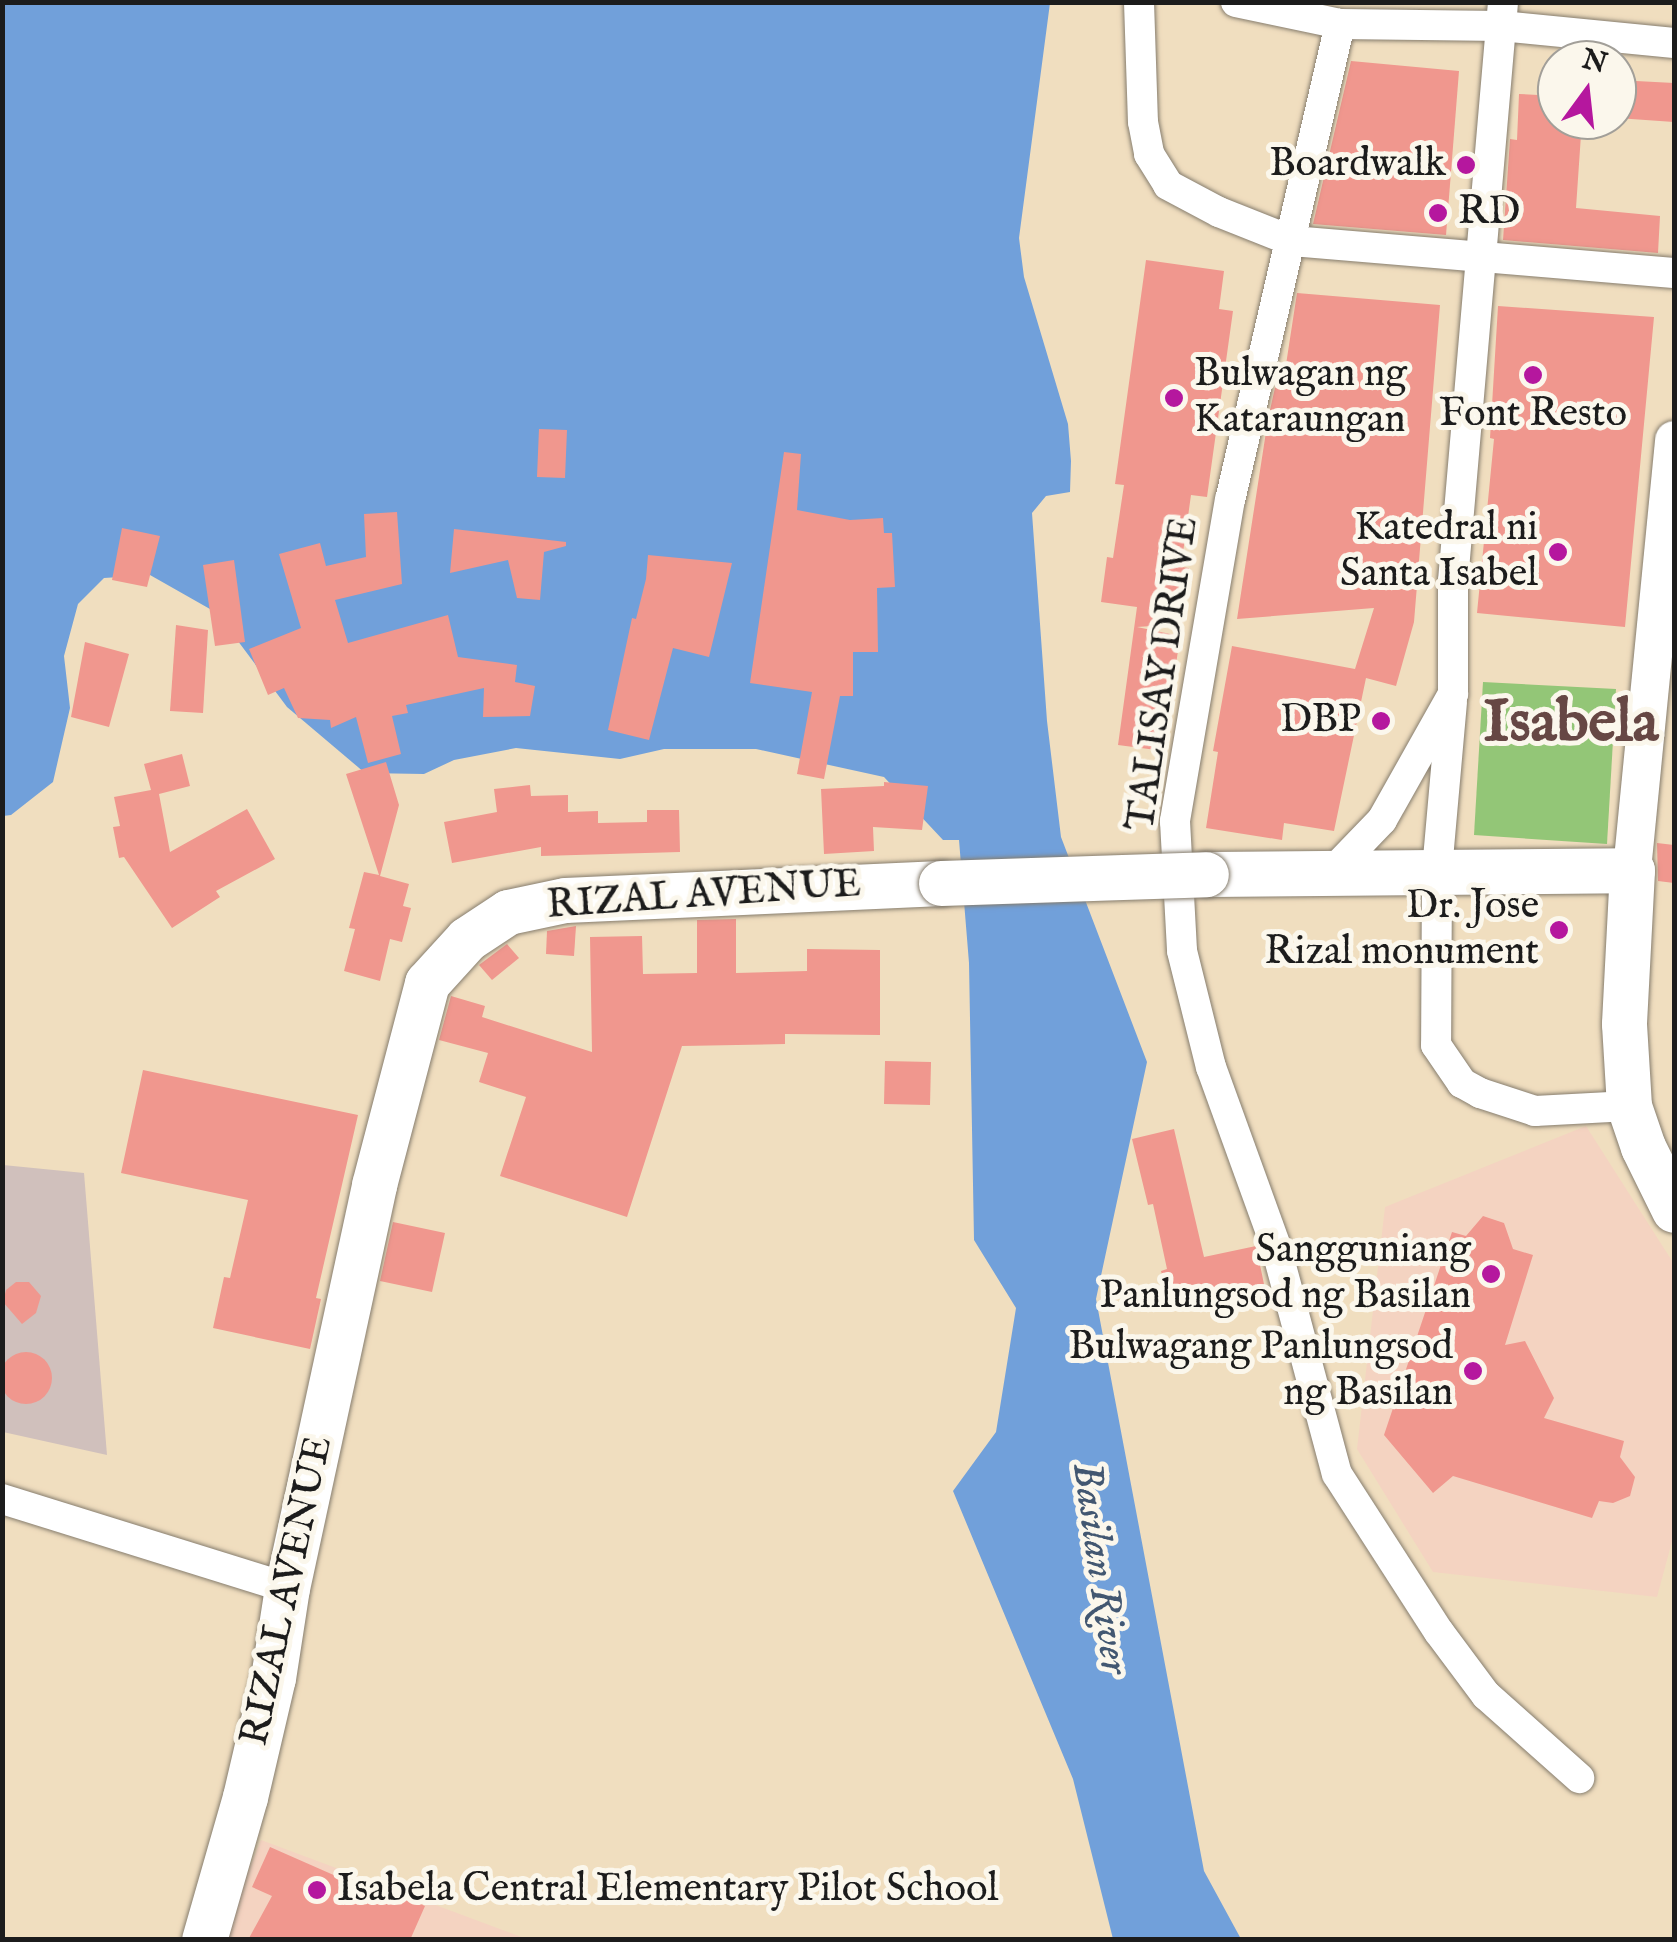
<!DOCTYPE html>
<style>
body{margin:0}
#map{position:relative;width:1677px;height:1942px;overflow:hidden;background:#f0debf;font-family:"IM FELL English",serif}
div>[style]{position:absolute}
.built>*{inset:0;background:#f4d3c1}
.industrial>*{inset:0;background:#d0c0bc}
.green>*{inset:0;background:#93c677}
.water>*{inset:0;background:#71a0da}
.building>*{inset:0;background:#f0978e}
.round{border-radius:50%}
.roads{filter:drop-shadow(0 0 2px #867d6e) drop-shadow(0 0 2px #867d6e)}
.minor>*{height:30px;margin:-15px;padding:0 15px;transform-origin:15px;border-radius:15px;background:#fff}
.tertiary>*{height:38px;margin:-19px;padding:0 19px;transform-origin:19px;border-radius:19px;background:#fff}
.primary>*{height:45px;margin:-22.5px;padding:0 22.5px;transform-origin:22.5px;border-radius:22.5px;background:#fff}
.bridges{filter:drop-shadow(0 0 2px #867d6e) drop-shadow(0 0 2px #867d6e)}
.primary-bridge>*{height:45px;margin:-22.5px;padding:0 22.5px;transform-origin:22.5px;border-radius:22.5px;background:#fff}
.dots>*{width:28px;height:28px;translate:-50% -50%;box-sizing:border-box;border:5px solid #fbf7ec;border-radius:50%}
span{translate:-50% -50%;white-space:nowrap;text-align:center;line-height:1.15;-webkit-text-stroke:10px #fbf7ec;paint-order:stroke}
.poi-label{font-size:40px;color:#1c1c1c}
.right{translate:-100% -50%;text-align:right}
.left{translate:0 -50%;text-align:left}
.street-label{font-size:40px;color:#1c1c1c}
.water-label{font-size:42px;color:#425771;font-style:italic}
.town-label{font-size:60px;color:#664744;font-weight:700}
.frame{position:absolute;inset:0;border:5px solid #1c1c1c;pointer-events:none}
.north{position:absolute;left:1537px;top:40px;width:100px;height:100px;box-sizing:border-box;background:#fbf7ec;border:2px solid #a29f99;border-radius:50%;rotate:15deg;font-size:28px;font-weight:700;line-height:40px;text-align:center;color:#1c1c1c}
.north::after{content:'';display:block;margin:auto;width:35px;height:45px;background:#b5179e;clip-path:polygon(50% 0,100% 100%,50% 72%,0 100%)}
</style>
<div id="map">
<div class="built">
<i style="clip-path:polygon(1586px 1126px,1674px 1264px,1674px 1534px,1657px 1597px,1433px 1572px,1357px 1449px,1385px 1207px)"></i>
<i style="clip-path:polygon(261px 1840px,527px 1939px,220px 1940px)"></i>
</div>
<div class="industrial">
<i style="clip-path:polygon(3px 1165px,84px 1173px,107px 1455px,3px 1432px)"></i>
</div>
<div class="green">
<i style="clip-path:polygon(1483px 682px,1616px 689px,1607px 844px,1474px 835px)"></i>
</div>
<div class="water">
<i style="clip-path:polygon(2px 3px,1050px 3px,1019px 238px,1024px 277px,1068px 424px,1071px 461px,1070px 492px,1046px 496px,1032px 513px,1047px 721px,1061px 837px,1147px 1062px,1096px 1299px,1204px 1871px,1241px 1939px,1113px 1939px,1073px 1779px,953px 1491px,996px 1432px,1016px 1308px,974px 1240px,969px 963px,959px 840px,943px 840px,884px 777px,756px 749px,664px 749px,620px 759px,516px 748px,454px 760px,424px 774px,365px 773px,287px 707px,217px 613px,150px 575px,104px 578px,78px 604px,64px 656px,70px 708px,53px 782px,11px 815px,3px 816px)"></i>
</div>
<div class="building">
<i style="clip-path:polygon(1351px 61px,1459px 71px,1446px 235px,1313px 224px)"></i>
<i style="clip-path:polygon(1617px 80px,1674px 83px,1674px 122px,1617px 118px)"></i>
<i style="clip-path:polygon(1519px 94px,1557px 96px,1557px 120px,1582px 120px,1576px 208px,1660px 216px,1658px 253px,1503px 240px,1510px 139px,1517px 140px)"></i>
<i style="clip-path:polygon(1146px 260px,1224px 271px,1219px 309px,1233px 311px,1207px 497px,1191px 495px,1181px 567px,1189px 568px,1182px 624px,1137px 627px,1180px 636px,1164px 751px,1118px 745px,1137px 607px,1101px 602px,1107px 557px,1113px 558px,1124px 485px,1115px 484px)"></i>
<i style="clip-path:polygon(1297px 293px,1440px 305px,1414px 622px,1396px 686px,1366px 678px,1334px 831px,1284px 823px,1282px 840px,1206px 828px,1218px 752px,1213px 751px,1232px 646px,1355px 669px,1374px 608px,1237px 619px,1268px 419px,1276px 383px,1283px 384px)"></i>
<i style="clip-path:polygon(1498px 306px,1654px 317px,1625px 627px,1477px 613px,1494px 439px,1490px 438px)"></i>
<i style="clip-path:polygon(539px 429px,567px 430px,565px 478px,537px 477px)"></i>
<i style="clip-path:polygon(784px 452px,801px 454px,797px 510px,850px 520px,883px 518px,884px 533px,892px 533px,895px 587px,877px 588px,878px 652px,853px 652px,853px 696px,840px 696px,824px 779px,797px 774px,812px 692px,750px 683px)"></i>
<i style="clip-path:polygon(397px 512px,402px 584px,335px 600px,348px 643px,448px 615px,458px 657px,517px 665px,515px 682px,535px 686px,530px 716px,483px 717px,484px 688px,406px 705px,408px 713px,392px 716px,401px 754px,368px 763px,356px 717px,331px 728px,330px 720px,298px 718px,284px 688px,268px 695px,249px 649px,301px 628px,279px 554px,320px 543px,326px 566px,366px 557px,364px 514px)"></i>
<i style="clip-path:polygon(122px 528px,160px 536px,147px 587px,112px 580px)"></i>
<i style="clip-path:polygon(454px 529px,566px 542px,566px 546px,544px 552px,540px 600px,517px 598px,508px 560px,450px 573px)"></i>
<i style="clip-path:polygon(648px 555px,732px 563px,709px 657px,673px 648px,649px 740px,608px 730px,632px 618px,636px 619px,646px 579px)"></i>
<i style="clip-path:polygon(234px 560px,245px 642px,215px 646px,203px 565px)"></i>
<i style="clip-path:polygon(176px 625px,208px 630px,203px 713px,170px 711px)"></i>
<i style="clip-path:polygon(85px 642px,129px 654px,109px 727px,71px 717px)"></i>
<i style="clip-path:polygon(182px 754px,190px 786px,159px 794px,170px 852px,247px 809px,275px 859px,216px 891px,220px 897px,172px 928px,124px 857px,119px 858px,113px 827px,120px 826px,114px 797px,151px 790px,144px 764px)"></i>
<i style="clip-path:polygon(386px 762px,399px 805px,380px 876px,409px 884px,403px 906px,411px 908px,402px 942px,390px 939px,380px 981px,344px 971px,355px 929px,349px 928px,364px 872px,379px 875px,346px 774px)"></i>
<i style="clip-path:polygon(884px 782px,928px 786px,922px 830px,873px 827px,874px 851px,824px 854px,821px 789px,884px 786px)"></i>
<i style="clip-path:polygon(530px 785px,531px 796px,568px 795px,568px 812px,598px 811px,598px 823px,647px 822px,647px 810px,679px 810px,680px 852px,541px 856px,541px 847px,452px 863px,444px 822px,497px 812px,494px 789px)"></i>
<i style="clip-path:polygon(1657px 843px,1674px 845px,1674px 883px,1658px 881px)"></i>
<i style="clip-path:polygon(736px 919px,736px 973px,807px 971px,807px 949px,880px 950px,880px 1035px,785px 1034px,785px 1044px,682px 1046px,627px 1217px,500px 1176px,526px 1097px,479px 1082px,488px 1053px,439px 1040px,451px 996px,485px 1006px,482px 1017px,592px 1052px,590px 937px,642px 936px,643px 974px,697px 973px,697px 920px)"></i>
<i style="clip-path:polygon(576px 926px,574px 956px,546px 954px,547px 931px)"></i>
<i style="clip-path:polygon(507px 944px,519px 958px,492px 980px,479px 965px)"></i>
<i style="clip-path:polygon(885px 1061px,931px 1062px,930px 1105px,884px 1104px)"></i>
<i style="clip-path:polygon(143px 1070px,358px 1115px,316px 1298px,321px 1299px,310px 1349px,213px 1328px,224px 1277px,230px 1278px,248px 1200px,121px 1173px)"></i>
<i style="clip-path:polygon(1174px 1129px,1204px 1257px,1256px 1246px,1264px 1284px,1222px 1293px,1221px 1288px,1169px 1301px,1161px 1271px,1167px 1269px,1153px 1204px,1148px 1205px,1132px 1139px)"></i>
<i style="clip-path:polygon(1483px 1216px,1504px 1223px,1513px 1249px,1533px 1255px,1505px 1345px,1525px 1341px,1554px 1398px,1544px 1418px,1624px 1441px,1620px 1457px,1635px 1477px,1630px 1496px,1613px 1503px,1599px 1501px,1592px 1518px,1453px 1476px,1433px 1493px,1384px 1435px,1452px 1232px,1466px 1236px)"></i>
<i style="clip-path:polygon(393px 1222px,445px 1233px,432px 1292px,380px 1281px)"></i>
<i style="clip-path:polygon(16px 1282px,29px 1282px,41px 1296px,36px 1313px,22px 1324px,3px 1302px,6px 1290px)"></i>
<i class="round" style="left:0;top:1352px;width:52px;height:52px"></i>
<i style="clip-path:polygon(270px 1847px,379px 1895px,382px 1887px,425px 1906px,410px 1940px,248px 1940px,272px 1896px,252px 1887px)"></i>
</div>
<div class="roads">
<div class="minor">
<i style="left:1139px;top:2px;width:120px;rotate:88.1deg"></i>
<i style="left:1143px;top:122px;width:33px;rotate:79deg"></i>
<i style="left:1149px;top:154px;width:36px;rotate:58deg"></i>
<i style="left:1168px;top:185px;width:58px;rotate:27.9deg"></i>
<i style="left:1219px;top:212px;width:79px;rotate:21.7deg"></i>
<i style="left:1292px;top:241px;width:383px;rotate:4.8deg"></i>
<i style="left:1236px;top:2px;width:106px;rotate:11.9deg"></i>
<i style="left:1340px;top:24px;width:161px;rotate:0.7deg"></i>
<i style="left:1501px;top:26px;width:174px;rotate:5.6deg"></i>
<i style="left:1340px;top:24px;width:488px;rotate:103deg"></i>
<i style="left:1230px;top:499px;width:327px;rotate:99.7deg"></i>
<i style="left:1175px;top:821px;width:130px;rotate:86.9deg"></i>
<i style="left:1182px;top:951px;width:120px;rotate:76deg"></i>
<i style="left:1211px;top:1067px;width:191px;rotate:70.1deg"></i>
<i style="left:1276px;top:1247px;width:235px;rotate:75deg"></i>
<i style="left:1337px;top:1474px;width:188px;rotate:57.2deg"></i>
<i style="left:1439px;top:1632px;width:79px;rotate:53.3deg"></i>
<i style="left:1486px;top:1695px;width:125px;rotate:41.7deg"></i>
<i style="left:1452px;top:702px;width:170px;rotate:95.1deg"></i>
<i style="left:1437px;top:871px;width:174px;rotate:90.3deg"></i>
<i style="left:1436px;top:1045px;width:46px;rotate:55.6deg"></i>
<i style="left:1462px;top:1083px;width:21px;rotate:29deg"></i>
<i style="left:1480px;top:1093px;width:58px;rotate:18.1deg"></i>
<i style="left:1535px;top:1111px;width:94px;rotate:-3deg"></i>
<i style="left:1332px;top:872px;width:72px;rotate:-46.1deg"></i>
<i style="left:1382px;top:820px;width:145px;rotate:-60.6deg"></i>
<i style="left:1453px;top:694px;width:113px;rotate:-90deg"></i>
<i style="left:1453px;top:581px;width:581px;rotate:-85.06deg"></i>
<i style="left:2px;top:1499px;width:299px;rotate:17.3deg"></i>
</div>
<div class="tertiary">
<i style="left:1632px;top:870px;width:432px;rotate:-84.4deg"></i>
</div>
<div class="primary">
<i style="left:1206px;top:874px;width:426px;rotate:-0.5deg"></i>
<i style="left:1632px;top:870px;width:154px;rotate:93deg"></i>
<i style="left:1624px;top:1024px;width:82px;rotate:86.5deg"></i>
<i style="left:1629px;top:1106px;width:43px;rotate:71.1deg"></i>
<i style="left:1643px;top:1147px;width:70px;rotate:63.8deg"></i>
<i style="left:204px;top:1940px;width:149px;rotate:-74deg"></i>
<i style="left:245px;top:1797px;width:122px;rotate:-76.8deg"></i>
<i style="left:273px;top:1678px;width:91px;rotate:-81.2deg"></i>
<i style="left:287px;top:1588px;width:412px;rotate:-77.8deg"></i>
<i style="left:374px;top:1185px;width:209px;rotate:-75.3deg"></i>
<i style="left:427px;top:983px;width:59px;rotate:-47.7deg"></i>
<i style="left:467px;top:939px;width:49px;rotate:-33.4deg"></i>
<i style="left:508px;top:912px;width:58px;rotate:-11.9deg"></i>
<i style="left:565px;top:900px;width:376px;rotate:-2.6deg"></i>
</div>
</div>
<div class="bridges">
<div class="primary-bridge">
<i style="left:941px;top:883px;width:265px;rotate:-1.9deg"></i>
</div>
</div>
<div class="dots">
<i style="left:1466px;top:165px;background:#b5179e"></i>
<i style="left:1438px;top:213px;background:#b5179e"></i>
<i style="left:1533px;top:375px;background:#b5179e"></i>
<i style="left:1174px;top:398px;background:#b5179e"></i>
<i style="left:1558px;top:552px;background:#b5179e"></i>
<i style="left:1381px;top:721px;background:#b5179e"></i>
<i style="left:1559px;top:930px;background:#b5179e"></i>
<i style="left:1491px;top:1274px;background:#b5179e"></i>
<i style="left:1473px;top:1371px;background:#b5179e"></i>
<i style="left:317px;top:1890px;background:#b5179e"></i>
</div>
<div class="poi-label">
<span class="right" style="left:1446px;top:165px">Boardwalk</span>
<span class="left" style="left:1458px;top:213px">RD</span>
<span class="left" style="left:1194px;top:398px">Bulwagan ng<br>Kataraungan</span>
<span style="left:1533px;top:415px">Font Resto</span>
<span class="right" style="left:1538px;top:552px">Katedral ni<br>Santa Isabel</span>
<span class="right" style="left:1361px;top:721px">DBP</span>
<span class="right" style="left:1539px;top:930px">Dr. Jose<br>Rizal monument</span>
<span class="right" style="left:1471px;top:1274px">Sangguniang<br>Panlungsod ng Basilan</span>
<span class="right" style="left:1453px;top:1371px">Bulwagang Panlungsod<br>ng Basilan</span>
<span class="left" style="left:337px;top:1890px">Isabela Central Elementary Pilot School</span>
</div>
<div class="street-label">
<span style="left:1164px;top:674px;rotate:-82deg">TALISAY DRIVE</span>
<span style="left:704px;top:896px;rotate:-4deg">RIZAL AVENUE</span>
<span style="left:288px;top:1591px;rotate:-78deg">RIZAL AVENUE</span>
</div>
<div class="water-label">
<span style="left:1099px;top:1568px;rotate:82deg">Basilan River</span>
</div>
<div class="town-label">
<span style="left:1571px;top:724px">Isabela</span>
</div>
<div class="frame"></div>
<div class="north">N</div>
</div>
